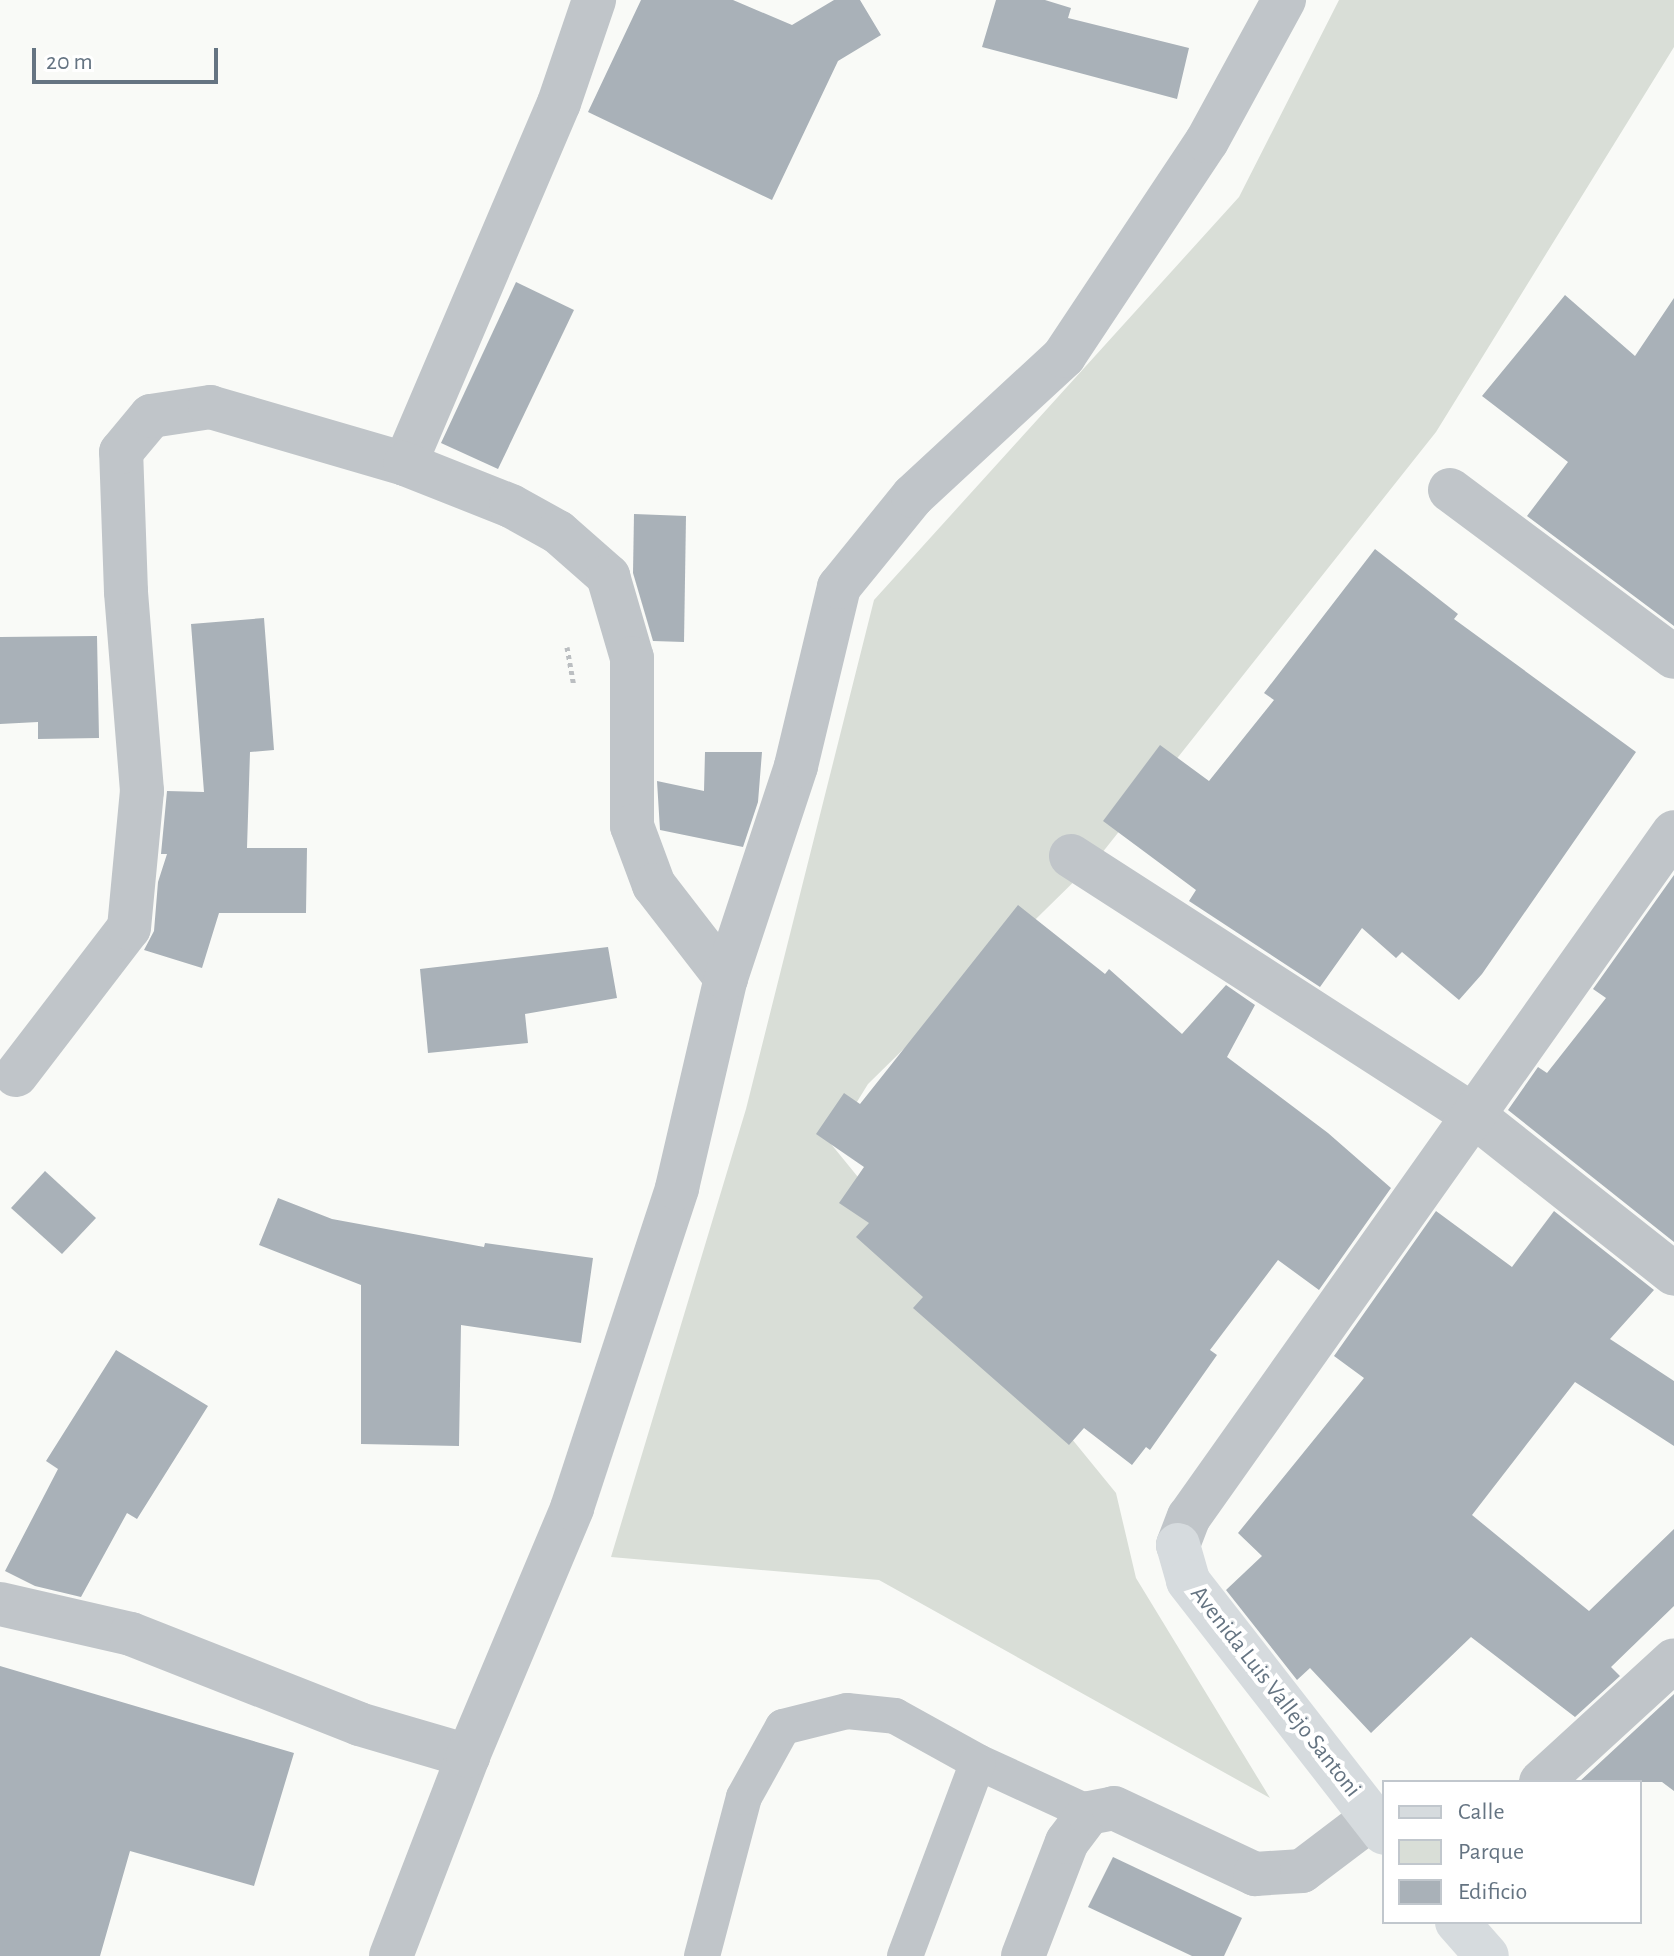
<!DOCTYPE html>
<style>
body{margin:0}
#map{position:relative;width:1674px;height:1956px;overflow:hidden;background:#f9faf7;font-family:"Alegreya Sans",sans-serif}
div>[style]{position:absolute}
.green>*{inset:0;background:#d9ded7}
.building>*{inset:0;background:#a9b1b8}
.path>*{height:5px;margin-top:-2.5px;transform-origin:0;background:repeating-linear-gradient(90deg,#bbbec1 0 4px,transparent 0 8px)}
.lane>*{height:36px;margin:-18px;padding:0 18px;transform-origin:18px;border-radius:18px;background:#c0c5c9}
.street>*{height:44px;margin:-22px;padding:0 22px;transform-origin:22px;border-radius:22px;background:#c0c5c9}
.secondary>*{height:44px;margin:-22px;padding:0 22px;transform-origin:22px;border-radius:22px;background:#d6dbde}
span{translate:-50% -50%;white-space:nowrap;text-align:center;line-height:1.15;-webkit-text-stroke:8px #fff;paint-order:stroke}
.street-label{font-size:24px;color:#657482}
.legend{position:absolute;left:1382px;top:1780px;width:260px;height:144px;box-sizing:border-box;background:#fff;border:2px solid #c1c7cd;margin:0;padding:10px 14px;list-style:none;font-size:24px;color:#657482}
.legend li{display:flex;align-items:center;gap:16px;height:40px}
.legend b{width:40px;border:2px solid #c1c7cd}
.scale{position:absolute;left:32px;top:48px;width:186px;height:36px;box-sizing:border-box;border:4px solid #657482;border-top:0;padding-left:10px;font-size:24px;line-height:28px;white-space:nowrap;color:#657482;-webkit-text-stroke:6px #fff;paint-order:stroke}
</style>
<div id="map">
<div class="green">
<i style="clip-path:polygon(1339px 0,1674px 0,1674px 47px,1436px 432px,1098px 858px,868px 1084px,831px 1144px,1116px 1493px,1136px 1578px,1270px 1798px,879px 1580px,611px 1557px,746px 1109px,874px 600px,1239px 197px)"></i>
</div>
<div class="building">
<i style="clip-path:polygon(641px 0,733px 0,792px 25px,834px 0,860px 0,881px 35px,838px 61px,772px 200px,588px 112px)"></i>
<i style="clip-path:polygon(996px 0,1045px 0,1071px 8px,1068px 18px,1189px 48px,1177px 99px,982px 47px)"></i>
<i style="clip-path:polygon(516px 282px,574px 310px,498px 469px,441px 443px)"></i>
<i style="clip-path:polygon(1565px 295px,1635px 356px,1674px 298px,1674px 626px,1527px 516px,1568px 462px,1482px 396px)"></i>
<i style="clip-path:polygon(634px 514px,686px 516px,684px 642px,653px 641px,633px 573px)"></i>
<i style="clip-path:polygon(1375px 549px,1458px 614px,1454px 619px,1636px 752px,1482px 974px,1459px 1000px,1402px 952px,1396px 958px,1362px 928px,1320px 987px,1189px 901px,1196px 890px,1103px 821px,1160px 745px,1209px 781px,1274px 700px,1264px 693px)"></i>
<i style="clip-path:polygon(264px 618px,274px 750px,250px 752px,247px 848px,307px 848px,306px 913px,219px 913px,202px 968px,144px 950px,154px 931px,158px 882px,167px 854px,161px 854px,167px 791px,204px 792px,191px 624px)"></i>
<i style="clip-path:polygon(97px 636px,99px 738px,38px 739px,38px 722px,0 724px,0 637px)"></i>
<i style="clip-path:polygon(705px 752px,762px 752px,758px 802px,743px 847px,660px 830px,657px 781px,704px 791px)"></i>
<i style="clip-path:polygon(1674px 875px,1674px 1242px,1508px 1110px,1538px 1067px,1547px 1073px,1606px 998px,1593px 989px)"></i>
<i style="clip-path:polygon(1018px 905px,1105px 974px,1109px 969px,1182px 1034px,1226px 985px,1255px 1005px,1227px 1057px,1328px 1133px,1391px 1188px,1319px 1290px,1278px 1260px,1210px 1350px,1217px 1355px,1150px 1450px,1146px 1447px,1132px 1465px,1084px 1428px,1069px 1445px,913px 1308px,923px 1297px,856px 1237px,869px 1223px,839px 1203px,864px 1167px,816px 1134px,844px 1093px,860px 1104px)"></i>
<i style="clip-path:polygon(608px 947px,617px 998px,525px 1014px,528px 1043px,428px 1053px,420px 969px)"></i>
<i style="clip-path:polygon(45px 1171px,96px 1218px,62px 1254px,11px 1208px)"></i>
<i style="clip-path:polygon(278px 1198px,332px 1219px,484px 1247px,485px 1243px,593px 1258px,581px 1343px,461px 1325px,459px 1446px,361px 1444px,361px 1285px,259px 1245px)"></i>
<i style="clip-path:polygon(1436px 1211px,1512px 1267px,1554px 1211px,1654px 1290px,1610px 1339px,1674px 1381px,1674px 1446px,1575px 1382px,1472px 1515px,1589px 1611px,1674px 1529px,1674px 1606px,1611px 1667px,1620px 1676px,1575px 1717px,1471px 1637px,1371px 1733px,1310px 1668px,1297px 1680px,1226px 1590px,1262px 1556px,1238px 1533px,1364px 1378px,1334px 1356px)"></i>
<i style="clip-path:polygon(116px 1350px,208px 1406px,137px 1519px,127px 1513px,81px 1597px,35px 1586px,5px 1571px,58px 1469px,46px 1461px)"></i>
<i style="clip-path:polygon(0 1666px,294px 1753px,254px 1886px,130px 1851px,100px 1956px,0 1956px)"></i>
<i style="clip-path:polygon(1674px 1694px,1674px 1791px,1662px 1782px,1579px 1782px)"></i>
<i style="clip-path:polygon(1113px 1857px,1242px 1918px,1224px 1956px,1192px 1956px,1088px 1907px)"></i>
</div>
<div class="path">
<i style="left:567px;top:647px;width:39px;rotate:80deg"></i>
</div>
<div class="lane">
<i style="left:702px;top:1956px;width:164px;rotate:-75.2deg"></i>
<i style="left:744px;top:1797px;width:80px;rotate:-60.9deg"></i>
<i style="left:783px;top:1727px;width:66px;rotate:-14deg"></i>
<i style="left:847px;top:1711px;width:48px;rotate:5.9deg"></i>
<i style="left:895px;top:1716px;width:95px;rotate:29deg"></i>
<i style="left:978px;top:1762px;width:122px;rotate:24.7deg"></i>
<i style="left:905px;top:1956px;width:207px;rotate:-69.4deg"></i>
</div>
<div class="street">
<i style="left:405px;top:464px;width:392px;rotate:-66.9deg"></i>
<i style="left:559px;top:103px;width:109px;rotate:-71.2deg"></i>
<i style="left:1450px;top:490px;width:279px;rotate:36.7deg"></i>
<i style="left:1071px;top:856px;width:478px;rotate:32.8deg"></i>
<i style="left:1473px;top:1115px;width:256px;rotate:38.3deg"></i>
<i style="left:16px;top:1075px;width:185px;rotate:-52.5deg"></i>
<i style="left:129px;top:928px;width:138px;rotate:-84.6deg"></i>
<i style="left:142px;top:791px;width:200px;rotate:-94.6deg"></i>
<i style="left:126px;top:592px;width:140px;rotate:-92deg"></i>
<i style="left:121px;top:452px;width:47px;rotate:-50.2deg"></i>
<i style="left:151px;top:416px;width:60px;rotate:-8.7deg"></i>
<i style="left:210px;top:407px;width:203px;rotate:16.3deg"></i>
<i style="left:405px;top:464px;width:114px;rotate:21.6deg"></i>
<i style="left:511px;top:506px;width:54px;rotate:29deg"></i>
<i style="left:558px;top:532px;width:67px;rotate:41.3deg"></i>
<i style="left:608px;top:576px;width:85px;rotate:73.7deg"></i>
<i style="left:632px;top:658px;width:168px;rotate:90deg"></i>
<i style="left:632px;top:826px;width:63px;rotate:69.6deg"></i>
<i style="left:654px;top:885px;width:118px;rotate:52.3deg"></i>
<i style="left:1178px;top:1545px;width:30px;rotate:-69deg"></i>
<i style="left:1189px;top:1517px;width:839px;rotate:-54.7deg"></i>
<i style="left:0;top:1604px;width:134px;rotate:12.9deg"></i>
<i style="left:131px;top:1634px;width:245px;rotate:21.5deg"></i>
<i style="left:359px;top:1724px;width:114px;rotate:16.4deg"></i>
<i style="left:1541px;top:1782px;width:180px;rotate:-42.5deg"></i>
<i style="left:391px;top:1956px;width:214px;rotate:-68.9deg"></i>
<i style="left:468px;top:1756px;width:269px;rotate:-67.2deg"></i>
<i style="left:572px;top:1508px;width:337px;rotate:-71.8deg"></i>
<i style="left:677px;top:1188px;width:216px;rotate:-76.9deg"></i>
<i style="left:726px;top:978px;width:223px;rotate:-71.7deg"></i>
<i style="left:796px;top:766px;width:184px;rotate:-76.5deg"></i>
<i style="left:839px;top:587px;width:117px;rotate:-50.9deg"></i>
<i style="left:913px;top:496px;width:206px;rotate:-42.8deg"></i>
<i style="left:1064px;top:356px;width:258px;rotate:-56.4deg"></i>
<i style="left:1207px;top:141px;width:161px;rotate:-61.4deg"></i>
<i style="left:1023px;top:1956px;width:122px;rotate:-68.9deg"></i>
<i style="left:1067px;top:1842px;width:36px;rotate:-53deg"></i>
<i style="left:1089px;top:1813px;width:25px;rotate:-11deg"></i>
<i style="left:1114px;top:1808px;width:156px;rotate:25.1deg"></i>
<i style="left:1255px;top:1874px;width:47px;rotate:-3.7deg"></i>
<i style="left:1302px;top:1871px;width:88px;rotate:-37.1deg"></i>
</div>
<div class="secondary">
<i style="left:1178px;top:1545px;width:37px;rotate:74deg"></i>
<i style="left:1188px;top:1581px;width:319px;rotate:52.1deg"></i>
<i style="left:1457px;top:1922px;width:45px;rotate:48.6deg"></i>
</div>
<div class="street-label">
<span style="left:1275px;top:1692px;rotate:52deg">Avenida Luis Vallejo Santoni</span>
</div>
<ul class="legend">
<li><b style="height:10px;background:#d6dbde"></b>Calle</li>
<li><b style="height:22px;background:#d9ded7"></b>Parque</li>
<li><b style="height:22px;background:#a9b1b8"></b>Edificio</li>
</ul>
<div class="scale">20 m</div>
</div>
